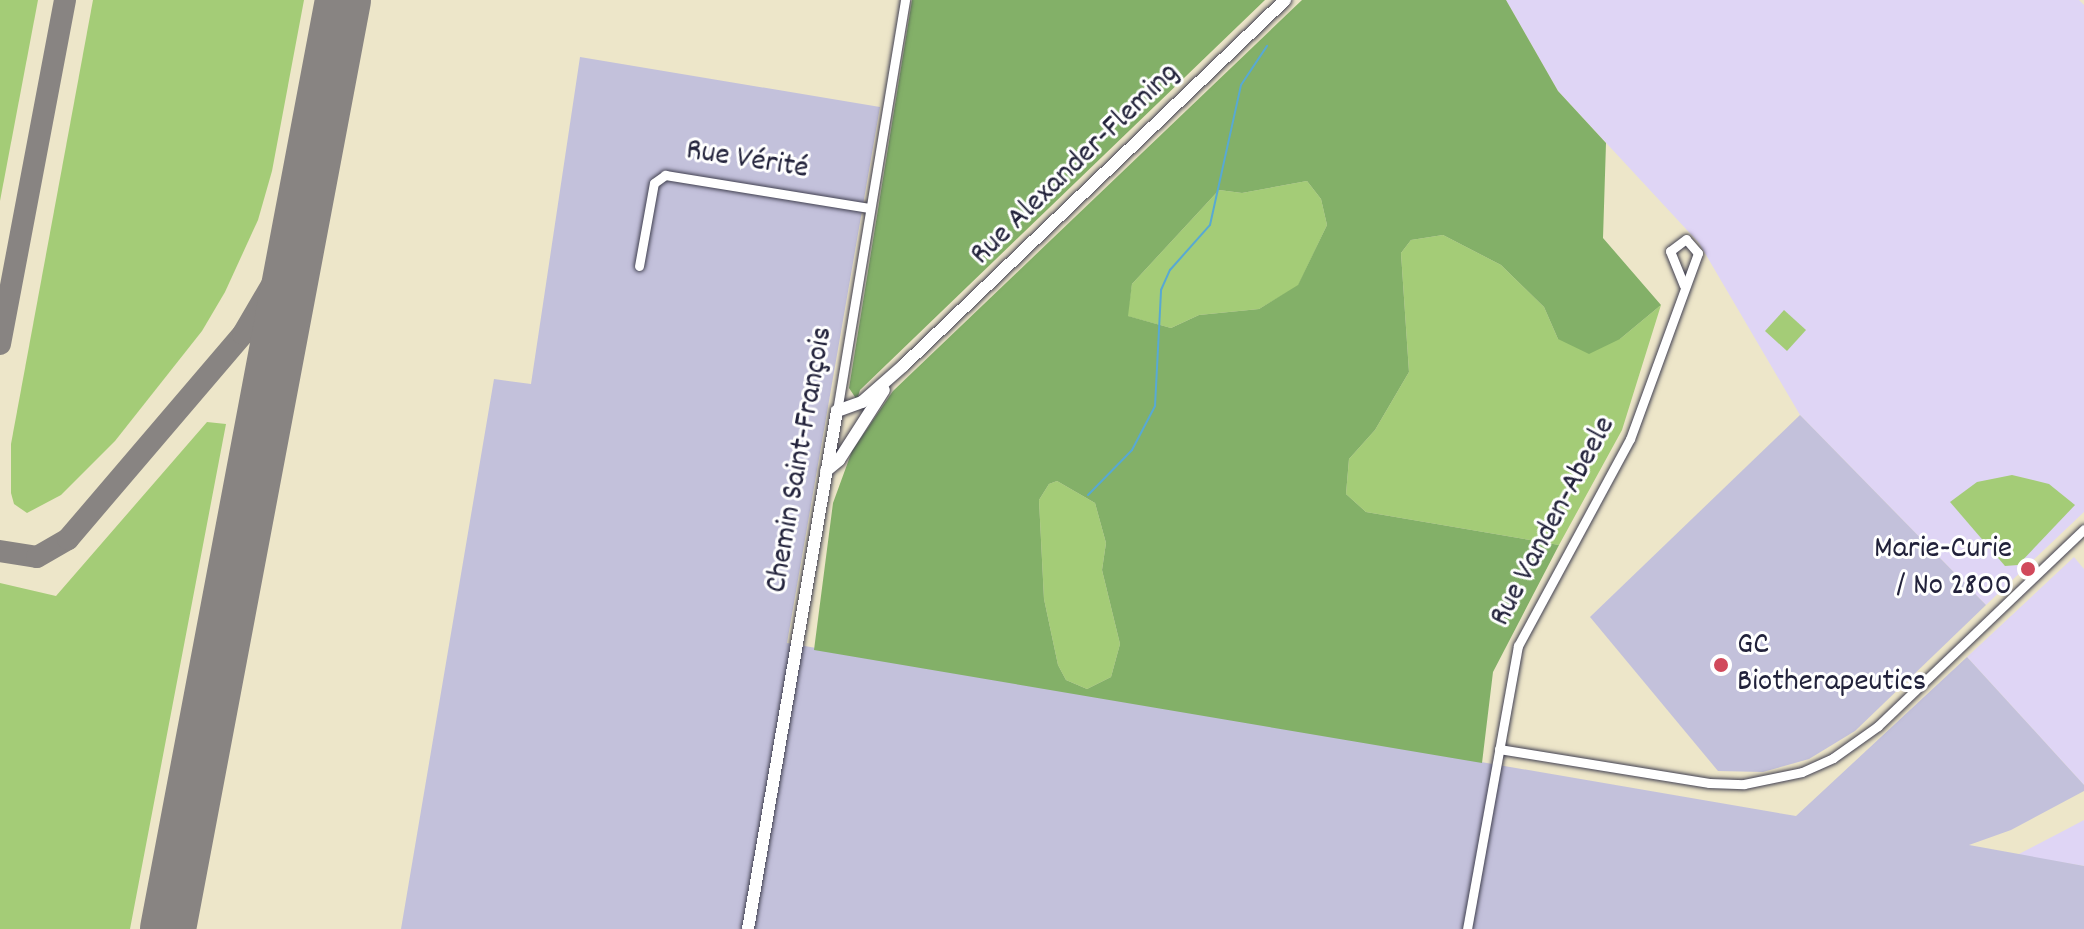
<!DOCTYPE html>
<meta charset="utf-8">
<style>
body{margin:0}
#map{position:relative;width:2084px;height:929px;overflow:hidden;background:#ede6c9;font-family:Dekko,sans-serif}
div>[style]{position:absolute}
.built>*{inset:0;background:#dfd5f5}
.industrial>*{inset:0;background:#c3c1db}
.green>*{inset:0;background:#a4cc77}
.forest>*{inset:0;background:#83b068}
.stream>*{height:2px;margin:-1px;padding:0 1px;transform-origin:1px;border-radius:1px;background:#58a9d3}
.taxiway>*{height:22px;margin:-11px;padding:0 11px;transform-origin:11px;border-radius:11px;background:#888482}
.runway>*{height:56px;margin:-28px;padding:0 28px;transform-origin:28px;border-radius:28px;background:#888482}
.roads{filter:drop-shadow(0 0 2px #403f50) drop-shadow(0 0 2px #403f50)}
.street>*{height:9px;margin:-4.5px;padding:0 4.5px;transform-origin:4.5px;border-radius:4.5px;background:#fff}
.secondary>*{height:12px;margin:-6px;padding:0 6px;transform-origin:6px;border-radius:6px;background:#fff}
.dots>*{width:22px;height:22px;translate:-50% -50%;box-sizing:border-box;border:4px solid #fff;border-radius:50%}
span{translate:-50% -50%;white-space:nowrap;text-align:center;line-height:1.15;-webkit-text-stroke:6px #fff;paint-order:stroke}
.street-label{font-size:32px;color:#22223b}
.poi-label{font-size:32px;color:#22223b}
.right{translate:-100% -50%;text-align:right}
.left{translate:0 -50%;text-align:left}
</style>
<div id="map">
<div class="built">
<i style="clip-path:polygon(1506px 0,2079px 0,2084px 5px,2084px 512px,1986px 605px,1800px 415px,1699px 243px,1558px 91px)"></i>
<i style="clip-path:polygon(2074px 557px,2084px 569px,2084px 785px,1967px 657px)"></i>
<i style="clip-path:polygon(2084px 820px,2084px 866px,2017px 855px,2067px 829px)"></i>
</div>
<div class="industrial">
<i style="clip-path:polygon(580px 57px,880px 107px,787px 643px,1796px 816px,1967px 657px,2084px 785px,2084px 791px,2011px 830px,1969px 845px,2084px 866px,2084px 929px,401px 929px,494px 379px,531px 384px)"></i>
<i style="clip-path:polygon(1800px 415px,1986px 605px,1855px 731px,1809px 759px,1763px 772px,1718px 771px,1590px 617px)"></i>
</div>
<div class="green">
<i style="clip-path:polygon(0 0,38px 0,0 201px)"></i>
<i style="clip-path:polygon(93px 0,304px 0,272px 171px,258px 220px,225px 292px,202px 331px,115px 441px,61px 495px,27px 513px,14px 504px,11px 493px,11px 444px)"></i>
<i style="clip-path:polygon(1307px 181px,1321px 199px,1327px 225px,1298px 286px,1259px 309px,1199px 315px,1171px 328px,1127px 316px,1132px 284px,1219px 190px,1242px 193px)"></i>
<i style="clip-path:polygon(1443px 235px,1501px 265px,1544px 307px,1558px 339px,1620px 339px,1661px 305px,1622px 430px,1559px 545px,1366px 512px,1346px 494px,1349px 459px,1375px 430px,1409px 372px,1401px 253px,1411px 240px)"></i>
<i style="clip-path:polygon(1784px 310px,1806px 330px,1787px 351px,1765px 331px)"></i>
<i style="clip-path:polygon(207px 422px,226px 424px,130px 929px,0 929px,0 583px,56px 596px)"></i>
<i style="clip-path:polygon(2012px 475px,2049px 484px,2075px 505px,2018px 565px,2005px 566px,1950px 502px,1977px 482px)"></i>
<i style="clip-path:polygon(1057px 481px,1095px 503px,1106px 543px,1102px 570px,1120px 644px,1111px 677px,1087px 689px,1066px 680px,1058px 665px,1044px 599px,1039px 500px,1049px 484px)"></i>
</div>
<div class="forest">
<i style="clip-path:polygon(912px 0,1265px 0,860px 390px,857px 400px,849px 388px)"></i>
<i style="clip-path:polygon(evenodd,1302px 0,1506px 0,1558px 91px,1606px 143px,1603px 238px,1661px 305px,1620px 339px,1589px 354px,1558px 339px,1544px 307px,1501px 265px,1443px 235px,1411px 240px,1401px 253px,1409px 372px,1375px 430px,1349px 459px,1346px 494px,1366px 512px,1559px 545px,1493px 672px,1482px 763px,814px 650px,833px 503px,852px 451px,893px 391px,1302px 0,1307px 181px,1321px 199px,1327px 225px,1298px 285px,1259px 309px,1199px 315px,1171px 328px,1128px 316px,1132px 284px,1219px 190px,1242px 193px,1307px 181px,1302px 0,1057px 481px,1095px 503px,1106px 543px,1102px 570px,1120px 644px,1111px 677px,1087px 689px,1066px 680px,1058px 665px,1044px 599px,1039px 500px,1049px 484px,1057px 481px)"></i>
</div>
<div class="stream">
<i style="left:1088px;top:495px;width:63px;rotate:-45.6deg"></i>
<i style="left:1132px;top:450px;width:50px;rotate:-62.4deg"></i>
<i style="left:1155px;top:406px;width:116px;rotate:-87deg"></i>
<i style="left:1161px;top:290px;width:22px;rotate:-66deg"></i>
<i style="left:1170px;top:270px;width:60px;rotate:-48.4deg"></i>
<i style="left:1210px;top:225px;width:143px;rotate:-77.5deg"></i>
<i style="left:1241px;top:85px;width:47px;rotate:-56.3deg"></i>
</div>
<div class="taxiway">
<i style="left:0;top:344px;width:350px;rotate:-79.3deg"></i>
<i style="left:0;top:551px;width:37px;rotate:9deg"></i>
<i style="left:37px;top:557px;width:36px;rotate:-30deg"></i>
<i style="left:68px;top:539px;width:270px;rotate:-49.5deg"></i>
<i style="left:243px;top:334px;width:81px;rotate:-59.6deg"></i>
<i style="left:284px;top:264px;width:67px;rotate:-71.8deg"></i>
</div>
<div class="runway">
<i style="left:168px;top:929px;width:945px;rotate:-79.33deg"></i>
</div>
<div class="roads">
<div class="street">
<i style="left:639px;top:266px;width:84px;rotate:-79.8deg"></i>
<i style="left:654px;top:183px;width:14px;rotate:-36deg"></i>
<i style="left:665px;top:175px;width:207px;rotate:9.2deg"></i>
<i style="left:837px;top:411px;width:417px;rotate:-80.6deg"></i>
<i style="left:1499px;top:749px;width:213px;rotate:9.2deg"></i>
<i style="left:1709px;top:783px;width:35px;rotate:2deg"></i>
<i style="left:1744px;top:784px;width:59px;rotate:-11.7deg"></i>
<i style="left:1802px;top:772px;width:34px;rotate:-24deg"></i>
<i style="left:1833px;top:758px;width:55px;rotate:-35.4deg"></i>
<i style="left:1878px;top:726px;width:285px;rotate:-43.7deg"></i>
<i style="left:1467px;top:929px;width:288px;rotate:-79.8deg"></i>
<i style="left:1518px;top:646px;width:235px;rotate:-61.6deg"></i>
<i style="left:1630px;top:439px;width:198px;rotate:-69.9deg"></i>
<i style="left:1698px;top:253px;width:18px;rotate:-131deg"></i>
<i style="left:1686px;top:239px;width:20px;rotate:143deg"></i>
<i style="left:1670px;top:251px;width:37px;rotate:68deg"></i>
</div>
<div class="secondary">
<i style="left:826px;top:471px;width:17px;rotate:-40deg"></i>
<i style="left:839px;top:460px;width:83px;rotate:-57.3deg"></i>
<i style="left:748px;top:929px;width:526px;rotate:-80.25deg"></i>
<i style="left:837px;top:411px;width:27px;rotate:-20deg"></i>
<i style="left:862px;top:402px;width:55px;rotate:-41.3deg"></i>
<i style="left:903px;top:366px;width:529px;rotate:-43.77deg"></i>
</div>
</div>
<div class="dots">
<i style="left:2028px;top:569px;background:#d1495b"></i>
<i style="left:1721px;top:665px;background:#d1495b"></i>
</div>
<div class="street-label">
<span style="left:747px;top:161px;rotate:9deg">Rue Vérité</span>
<span style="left:1076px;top:165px;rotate:-44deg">Rue Alexander-Fleming</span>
<span style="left:801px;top:460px;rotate:-80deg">Chemin Saint-François</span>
<span style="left:1554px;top:522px;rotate:-62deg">Rue Vanden-Abeele</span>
</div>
<div class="poi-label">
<span class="right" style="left:2012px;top:569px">Marie-Curie<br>/ No 2800</span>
<span class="left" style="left:1737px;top:665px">GC<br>Biotherapeutics</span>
</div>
</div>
